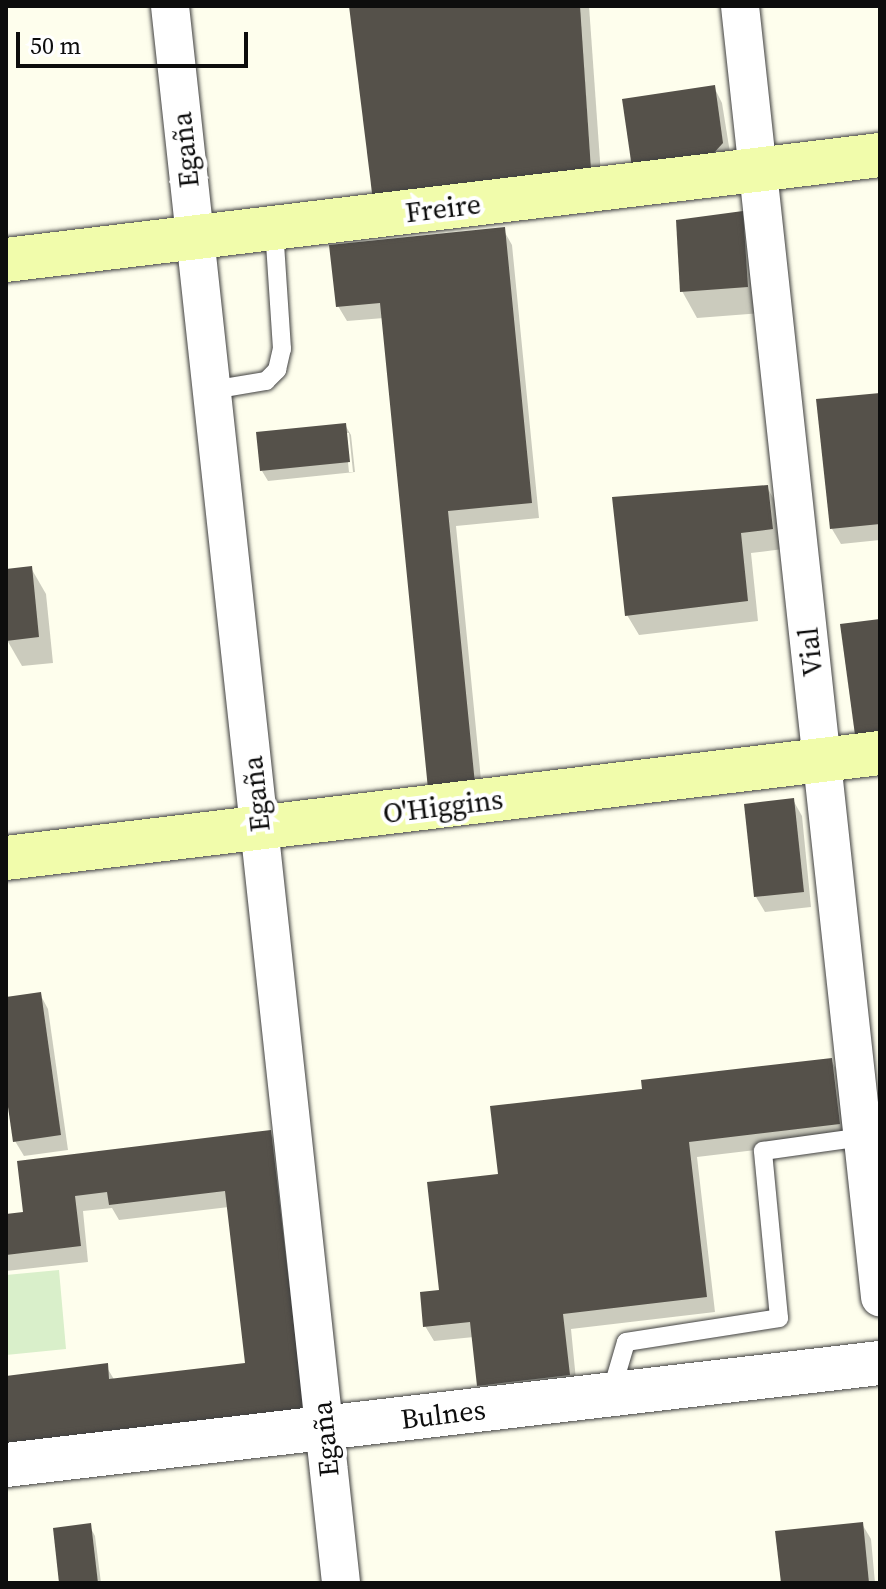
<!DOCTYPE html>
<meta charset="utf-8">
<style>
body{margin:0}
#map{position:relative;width:886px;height:1589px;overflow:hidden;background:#fefeed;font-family:"Source Serif 4",serif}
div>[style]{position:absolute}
.pitch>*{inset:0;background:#d9efca}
.shadow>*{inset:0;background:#0003}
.building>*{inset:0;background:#55514a}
.roads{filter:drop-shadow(0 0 2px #404040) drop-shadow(0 0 2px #404040)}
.service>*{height:18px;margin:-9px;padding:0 9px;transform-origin:9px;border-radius:9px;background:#fff}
.minor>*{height:38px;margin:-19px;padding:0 19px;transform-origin:19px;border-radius:19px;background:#fff}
.tertiary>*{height:44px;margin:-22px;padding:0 22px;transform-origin:22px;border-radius:22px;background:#fff}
.secondary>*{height:44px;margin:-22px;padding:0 22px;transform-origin:22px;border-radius:22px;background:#f1fcab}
span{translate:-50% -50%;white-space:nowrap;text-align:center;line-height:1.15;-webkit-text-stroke:8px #fff;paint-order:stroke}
.street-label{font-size:28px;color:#0d0d0d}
.frame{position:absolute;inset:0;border:8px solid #0d0d0d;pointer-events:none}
.scale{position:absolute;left:16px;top:32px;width:232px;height:36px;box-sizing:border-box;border:4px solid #0d0d0d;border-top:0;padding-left:10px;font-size:24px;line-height:28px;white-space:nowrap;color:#0d0d0d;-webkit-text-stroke:6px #fff;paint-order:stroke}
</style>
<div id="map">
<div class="pitch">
<i style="clip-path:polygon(59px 1270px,66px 1349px,6px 1355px,6px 1275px)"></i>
</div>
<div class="shadow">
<i style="clip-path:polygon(351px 6px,589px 6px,602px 189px)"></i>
<i style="clip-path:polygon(714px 87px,722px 103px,731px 159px,634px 168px)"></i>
<i style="clip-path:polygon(742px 213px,757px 239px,762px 313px,697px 318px,682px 291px)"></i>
<i style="clip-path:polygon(503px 229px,512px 245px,539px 518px,456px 526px,483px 800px,439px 804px,384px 318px,347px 321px,338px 306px)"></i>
<i style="clip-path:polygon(880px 395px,880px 540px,841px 544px,832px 529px)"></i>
<i style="clip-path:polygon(evenodd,345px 425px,351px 435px,355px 472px,268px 481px,262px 471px,345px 425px,345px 433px,349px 433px,353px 472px,349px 472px,345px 433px)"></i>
<i style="clip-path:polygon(767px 487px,778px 507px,783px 549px,751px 553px,758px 621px,639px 635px,627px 615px)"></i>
<i style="clip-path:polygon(31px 568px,46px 594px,53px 663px,22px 666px,7px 640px,6px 571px)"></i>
<i style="clip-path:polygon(793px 800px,802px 816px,811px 907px,765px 912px,756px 897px)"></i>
<i style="clip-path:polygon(40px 994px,48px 1009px,68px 1150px,24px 1156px,15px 1141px,6px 1079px,6px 999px)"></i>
<i style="clip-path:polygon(831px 1060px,840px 1076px,847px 1139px,697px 1157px,715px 1312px,571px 1329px,577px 1390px,488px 1400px,479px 1385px,474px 1337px,434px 1341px,425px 1326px,500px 1176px,644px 1091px)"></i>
<i style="clip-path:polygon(270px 1132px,279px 1148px,311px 1424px,6px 1378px,106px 1366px,115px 1381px,247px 1365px,229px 1207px,119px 1220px,112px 1208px,83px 1211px,88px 1262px,6px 1271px,6px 1216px,25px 1214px,19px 1162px)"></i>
<i style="clip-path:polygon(862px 1524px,871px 1539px,875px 1583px,783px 1583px)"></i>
<i style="clip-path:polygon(89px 1525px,95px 1536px,101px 1583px,61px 1583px)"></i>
</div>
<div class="building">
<i style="clip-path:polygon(349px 6px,580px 6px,591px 170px,373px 201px)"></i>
<i style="clip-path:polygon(715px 85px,723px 143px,711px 156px,632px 168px,622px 99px)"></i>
<i style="clip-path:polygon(743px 211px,748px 287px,680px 292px,676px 220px)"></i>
<i style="clip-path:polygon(505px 227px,532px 503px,448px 511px,475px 784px,428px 789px,380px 303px,336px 307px,329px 245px)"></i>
<i style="clip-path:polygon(880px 393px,880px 524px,830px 529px,816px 399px)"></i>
<i style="clip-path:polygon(346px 423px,350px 462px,260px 471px,256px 432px)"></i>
<i style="clip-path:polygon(768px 485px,773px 529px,741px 533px,748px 601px,625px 616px,612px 497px)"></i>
<i style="clip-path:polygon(32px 566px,39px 637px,6px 641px,6px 569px)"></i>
<i style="clip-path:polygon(880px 619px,880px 731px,855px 735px,840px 624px)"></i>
<i style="clip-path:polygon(794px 798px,804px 892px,754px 897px,744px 804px)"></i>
<i style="clip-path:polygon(41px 992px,61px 1135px,13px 1142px,6px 1093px,6px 997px)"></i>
<i style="clip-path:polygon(832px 1058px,840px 1124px,689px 1142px,707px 1297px,563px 1314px,570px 1375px,477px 1386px,470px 1322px,423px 1327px,420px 1292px,439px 1290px,427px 1182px,498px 1174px,490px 1106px,642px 1089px,641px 1080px)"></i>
<i style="clip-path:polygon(271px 1130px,304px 1409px,6px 1444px,6px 1376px,108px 1363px,109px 1379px,245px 1363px,225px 1191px,109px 1205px,107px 1192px,75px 1196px,81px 1246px,6px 1255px,6px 1214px,23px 1212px,17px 1161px)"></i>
<i style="clip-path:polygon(863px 1522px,869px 1583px,781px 1583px,775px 1531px)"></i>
<i style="clip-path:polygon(91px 1523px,98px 1583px,59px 1583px,53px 1528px)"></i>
</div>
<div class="roads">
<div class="service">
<i style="left:212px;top:390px;width:55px;rotate:-9.5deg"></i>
<i style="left:266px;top:381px;width:16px;rotate:-45deg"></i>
<i style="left:277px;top:370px;width:22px;rotate:-77deg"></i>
<i style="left:282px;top:349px;width:121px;rotate:-93.8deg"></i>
<i style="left:611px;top:1393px;width:53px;rotate:-73.6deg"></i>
<i style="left:626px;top:1342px;width:155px;rotate:-8.9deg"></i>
<i style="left:779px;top:1318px;width:168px;rotate:-95.5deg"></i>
<i style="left:763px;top:1151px;width:100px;rotate:-8deg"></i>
</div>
<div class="minor">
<i style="left:170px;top:6px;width:1586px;rotate:83.81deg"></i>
<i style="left:740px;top:6px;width:1299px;rotate:83.81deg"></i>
</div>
<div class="tertiary">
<i style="left:6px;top:1465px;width:880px;rotate:-6.66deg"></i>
</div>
<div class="secondary">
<i style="left:6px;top:260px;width:880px;rotate:-6.85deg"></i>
<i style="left:6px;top:858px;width:880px;rotate:-6.85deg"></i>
</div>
</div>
<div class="street-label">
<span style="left:185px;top:150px;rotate:-96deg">Egaña</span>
<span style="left:443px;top:208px;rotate:-7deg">Freire</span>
<span style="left:810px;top:652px;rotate:-96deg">Vial</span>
<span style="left:256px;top:794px;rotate:-96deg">Egaña</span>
<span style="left:443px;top:806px;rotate:-7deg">O'Higgins</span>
<span style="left:443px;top:1414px;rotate:-7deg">Bulnes</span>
<span style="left:325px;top:1439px;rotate:-96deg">Egaña</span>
</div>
<div class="frame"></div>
<div class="scale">50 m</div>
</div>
